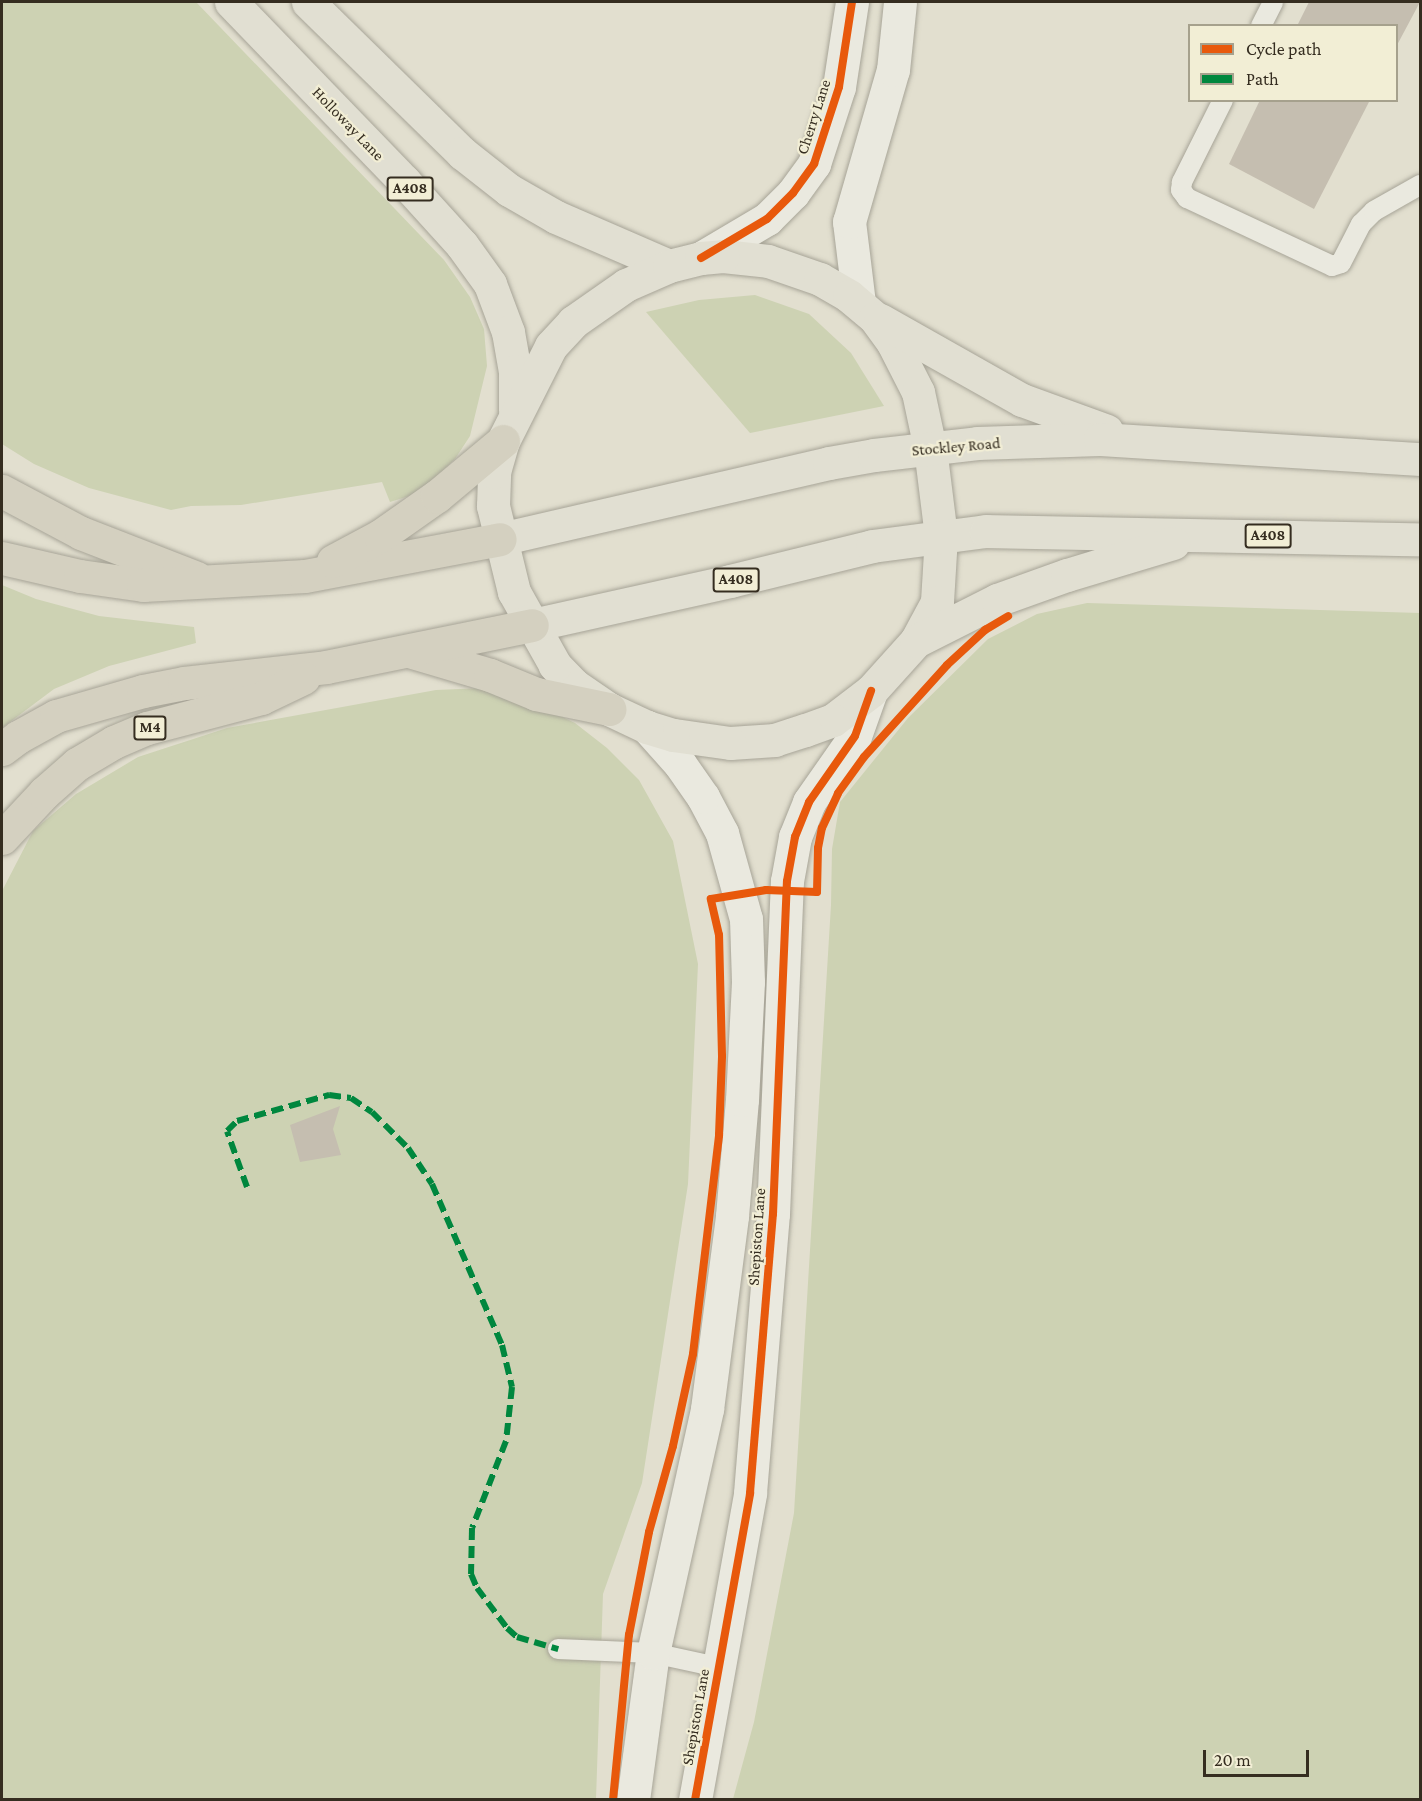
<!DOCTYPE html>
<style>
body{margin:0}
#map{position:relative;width:1422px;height:1801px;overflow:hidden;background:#e2dfcf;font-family:"Crimson Pro",serif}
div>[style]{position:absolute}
.green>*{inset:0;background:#cdd2b3}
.building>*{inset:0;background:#c5beb0}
.roads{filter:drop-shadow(0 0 2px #a7a497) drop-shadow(0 0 2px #a7a497)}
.service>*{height:20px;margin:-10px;padding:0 10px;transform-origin:10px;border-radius:10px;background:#eae9df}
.tertiary>*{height:33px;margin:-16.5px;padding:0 16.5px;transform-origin:16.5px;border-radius:16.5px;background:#eae9df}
.primary>*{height:33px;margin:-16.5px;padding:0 16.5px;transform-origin:16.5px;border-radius:16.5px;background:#e1dfd2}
.motorway>*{height:33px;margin:-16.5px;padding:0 16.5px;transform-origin:16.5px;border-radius:16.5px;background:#d4d0c0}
.quiet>*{height:6px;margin-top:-3px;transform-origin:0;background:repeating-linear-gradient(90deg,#00873e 0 12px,transparent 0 18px)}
.cycleway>*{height:8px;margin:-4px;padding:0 4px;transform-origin:4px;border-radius:4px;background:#e8590c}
span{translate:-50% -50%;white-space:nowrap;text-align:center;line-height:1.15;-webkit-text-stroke:4.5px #f2eed5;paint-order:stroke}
.shield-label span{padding:2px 4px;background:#f2eed5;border:2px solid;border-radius:4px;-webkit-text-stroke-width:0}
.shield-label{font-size:15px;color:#352d20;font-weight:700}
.street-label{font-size:16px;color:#352d20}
.frame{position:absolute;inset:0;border:3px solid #352d20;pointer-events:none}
.legend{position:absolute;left:1188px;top:24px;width:210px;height:78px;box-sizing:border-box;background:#f2eed5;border:2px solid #a6a18d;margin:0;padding:8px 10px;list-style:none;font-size:18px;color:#352d20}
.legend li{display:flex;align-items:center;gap:12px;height:30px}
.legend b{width:30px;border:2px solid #a6a18d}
.scale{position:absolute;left:1203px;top:1750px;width:106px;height:27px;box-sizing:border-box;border:3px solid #352d20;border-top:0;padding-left:8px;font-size:18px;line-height:21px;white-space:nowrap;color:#352d20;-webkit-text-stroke:4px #f2eed5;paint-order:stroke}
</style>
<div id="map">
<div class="green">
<i style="clip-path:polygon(2px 2px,196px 2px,444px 260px,470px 297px,484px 329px,487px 366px,470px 436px,455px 459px,431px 482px,409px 496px,390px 502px,382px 482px,241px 505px,191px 506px,171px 510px,89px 488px,34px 464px,2px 444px)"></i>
<i style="clip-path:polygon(755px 295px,809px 314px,851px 353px,884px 406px,750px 433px,646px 312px,699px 300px)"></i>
<i style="clip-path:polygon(2px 585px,36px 599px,99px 616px,194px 627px,196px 643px,109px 666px,54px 689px,2px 728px)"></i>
<i style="clip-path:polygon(1087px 603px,1420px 613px,1420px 1799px,733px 1799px,754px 1722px,794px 1513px,831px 905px,832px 849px,840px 802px,908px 718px,988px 639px,1037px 614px)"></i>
<i style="clip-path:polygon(485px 688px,535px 704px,575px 723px,607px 748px,639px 780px,673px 841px,698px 964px,688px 1184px,642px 1483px,603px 1594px,596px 1799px,2px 1799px,2px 891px,33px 831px,76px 794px,138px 757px,227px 728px,436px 690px)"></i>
</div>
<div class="building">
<i style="clip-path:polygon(1309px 2px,1420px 2px,1396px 47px,1396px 26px,1297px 26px)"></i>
<i style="clip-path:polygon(1260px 100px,1370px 100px,1314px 209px,1229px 164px)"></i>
<i style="clip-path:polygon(340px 1106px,333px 1129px,341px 1155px,300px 1162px,290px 1125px)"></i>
</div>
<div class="roads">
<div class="service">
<i style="left:1261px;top:26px;width:27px;rotate:-63deg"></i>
<i style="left:1223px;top:100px;width:92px;rotate:116.6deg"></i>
<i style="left:1182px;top:182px;width:8px;rotate:97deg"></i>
<i style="left:1181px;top:190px;width:10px;rotate:53deg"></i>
<i style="left:1187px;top:198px;width:160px;rotate:25.1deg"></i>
<i style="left:1332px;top:266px;width:9px;rotate:-18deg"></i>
<i style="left:1341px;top:263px;width:44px;rotate:-62.9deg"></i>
<i style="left:1361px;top:224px;width:18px;rotate:-45deg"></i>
<i style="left:1374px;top:211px;width:53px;rotate:-29.5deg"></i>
<i style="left:558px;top:1649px;width:95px;rotate:2.4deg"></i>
<i style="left:653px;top:1653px;width:66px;rotate:12.2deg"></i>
</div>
<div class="tertiary">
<i style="left:701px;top:258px;width:77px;rotate:-30.6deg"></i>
<i style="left:767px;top:219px;width:37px;rotate:-45deg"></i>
<i style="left:793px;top:193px;width:36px;rotate:-54deg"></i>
<i style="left:814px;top:164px;width:81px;rotate:-72deg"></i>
<i style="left:839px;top:87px;width:86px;rotate:-81.3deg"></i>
<i style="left:859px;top:303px;width:82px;rotate:-97deg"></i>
<i style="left:849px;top:222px;width:158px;rotate:-73.9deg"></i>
<i style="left:893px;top:70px;width:68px;rotate:-84.1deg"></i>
<i style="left:633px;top:1800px;width:148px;rotate:-82.3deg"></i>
<i style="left:653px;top:1653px;width:250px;rotate:-77.5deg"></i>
<i style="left:707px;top:1409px;width:195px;rotate:-82.6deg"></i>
<i style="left:732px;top:1216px;width:116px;rotate:-85.1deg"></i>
<i style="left:742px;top:1100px;width:118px;rotate:-87.1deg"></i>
<i style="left:748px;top:982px;width:63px;rotate:-91.8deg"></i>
<i style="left:746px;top:919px;width:89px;rotate:-105.6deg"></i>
<i style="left:722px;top:833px;width:41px;rotate:-117.8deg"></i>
<i style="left:703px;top:797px;width:40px;rotate:-124.9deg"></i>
<i style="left:680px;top:764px;width:50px;rotate:-131.7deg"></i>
<i style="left:695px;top:1800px;width:312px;rotate:-79.8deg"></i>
<i style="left:750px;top:1493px;width:280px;rotate:-85.3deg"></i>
<i style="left:773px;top:1214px;width:333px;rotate:-87.6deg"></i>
<i style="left:787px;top:881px;width:45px;rotate:-79.7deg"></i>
<i style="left:795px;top:837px;width:38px;rotate:-68deg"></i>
<i style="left:809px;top:802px;width:80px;rotate:-55.1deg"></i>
<i style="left:855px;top:736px;width:48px;rotate:-70.4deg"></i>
</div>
<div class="primary">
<i style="left:231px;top:2px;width:249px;rotate:46deg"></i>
<i style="left:404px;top:181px;width:86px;rotate:47.8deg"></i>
<i style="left:462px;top:245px;width:48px;rotate:54.3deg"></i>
<i style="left:490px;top:284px;width:51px;rotate:69.4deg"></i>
<i style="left:508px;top:332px;width:40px;rotate:80deg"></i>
<i style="left:515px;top:371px;width:39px;rotate:90deg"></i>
<i style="left:308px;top:2px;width:216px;rotate:44.4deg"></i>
<i style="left:462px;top:153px;width:60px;rotate:38.2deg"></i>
<i style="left:509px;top:190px;width:54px;rotate:29.9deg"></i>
<i style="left:556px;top:217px;width:123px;rotate:23.4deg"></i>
<i style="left:723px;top:256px;width:45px;rotate:6.3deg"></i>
<i style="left:768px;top:261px;width:55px;rotate:19.1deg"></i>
<i style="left:820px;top:279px;width:34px;rotate:30deg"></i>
<i style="left:849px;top:296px;width:34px;rotate:40deg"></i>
<i style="left:875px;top:318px;width:31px;rotate:54deg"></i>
<i style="left:893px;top:343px;width:55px;rotate:63deg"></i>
<i style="left:918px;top:392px;width:57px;rotate:77.9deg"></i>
<i style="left:930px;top:448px;width:89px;rotate:82.9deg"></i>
<i style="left:941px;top:536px;width:66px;rotate:93.5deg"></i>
<i style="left:937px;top:602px;width:44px;rotate:118.3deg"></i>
<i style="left:916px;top:641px;width:67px;rotate:132deg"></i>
<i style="left:871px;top:691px;width:48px;rotate:142.7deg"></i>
<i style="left:833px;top:720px;width:30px;rotate:160deg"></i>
<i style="left:805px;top:730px;width:32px;rotate:162deg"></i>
<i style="left:775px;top:740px;width:45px;rotate:176.2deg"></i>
<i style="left:730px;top:743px;width:58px;rotate:-172deg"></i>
<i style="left:673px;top:735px;width:27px;rotate:-163deg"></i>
<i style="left:647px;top:727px;width:42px;rotate:-154.7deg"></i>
<i style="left:609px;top:709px;width:42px;rotate:-145.6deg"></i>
<i style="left:574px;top:685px;width:28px;rotate:-134deg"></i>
<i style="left:555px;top:665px;width:84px;rotate:-119.3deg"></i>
<i style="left:514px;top:592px;width:89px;rotate:-103.7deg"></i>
<i style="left:493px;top:506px;width:34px;rotate:-88deg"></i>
<i style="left:494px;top:472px;width:32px;rotate:-74deg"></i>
<i style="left:503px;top:441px;width:106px;rotate:-63.2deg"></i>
<i style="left:551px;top:346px;width:33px;rotate:-47deg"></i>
<i style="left:573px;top:322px;width:65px;rotate:-34.9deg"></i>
<i style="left:626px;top:285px;width:47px;rotate:-23.8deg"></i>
<i style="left:669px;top:266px;width:33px;rotate:-14deg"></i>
<i style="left:701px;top:258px;width:22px;rotate:-5deg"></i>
<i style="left:880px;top:320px;width:163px;rotate:29.4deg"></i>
<i style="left:1022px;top:400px;width:90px;rotate:20deg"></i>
<i style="left:500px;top:539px;width:338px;rotate:-13deg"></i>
<i style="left:829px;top:463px;width:46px;rotate:-10.1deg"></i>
<i style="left:874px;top:455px;width:104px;rotate:-6.6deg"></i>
<i style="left:977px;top:443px;width:123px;rotate:-1.9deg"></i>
<i style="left:1100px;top:439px;width:321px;rotate:3.6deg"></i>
<i style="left:532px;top:625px;width:203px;rotate:-12.5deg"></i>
<i style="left:730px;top:581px;width:146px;rotate:-13.8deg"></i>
<i style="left:872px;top:546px;width:115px;rotate:-7.5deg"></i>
<i style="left:986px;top:531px;width:434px;rotate:1.1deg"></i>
<i style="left:916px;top:641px;width:91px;rotate:-26.8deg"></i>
<i style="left:997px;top:600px;width:74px;rotate:-19.7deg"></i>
<i style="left:1067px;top:575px;width:111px;rotate:-16.8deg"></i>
</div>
<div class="motorway">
<i style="left:2px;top:491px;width:89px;rotate:28deg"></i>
<i style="left:81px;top:533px;width:124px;rotate:21.2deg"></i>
<i style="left:2px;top:558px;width:80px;rotate:13deg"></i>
<i style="left:80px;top:576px;width:64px;rotate:8.1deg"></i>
<i style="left:143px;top:585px;width:162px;rotate:-3.2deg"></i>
<i style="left:305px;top:576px;width:198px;rotate:-10.7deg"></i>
<i style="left:333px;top:561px;width:53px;rotate:-28deg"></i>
<i style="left:380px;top:536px;width:70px;rotate:-35.1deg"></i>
<i style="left:437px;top:496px;width:86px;rotate:-39.8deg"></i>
<i style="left:412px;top:652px;width:81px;rotate:16.4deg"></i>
<i style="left:490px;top:675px;width:50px;rotate:22.4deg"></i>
<i style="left:536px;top:694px;width:75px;rotate:11.6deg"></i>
<i style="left:2px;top:749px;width:20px;rotate:-37deg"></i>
<i style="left:18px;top:737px;width:43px;rotate:-28.9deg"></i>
<i style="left:56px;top:716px;width:91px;rotate:-16deg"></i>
<i style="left:143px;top:691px;width:42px;rotate:-11deg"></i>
<i style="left:184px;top:683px;width:143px;rotate:-6.4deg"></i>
<i style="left:326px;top:667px;width:210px;rotate:-11.5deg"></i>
<i style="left:2px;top:838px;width:62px;rotate:-47deg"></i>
<i style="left:44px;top:793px;width:44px;rotate:-41.3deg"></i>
<i style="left:77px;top:764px;width:43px;rotate:-30.7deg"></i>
<i style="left:114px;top:742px;width:36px;rotate:-23deg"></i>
<i style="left:147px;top:728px;width:118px;rotate:-14.7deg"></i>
<i style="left:261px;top:698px;width:47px;rotate:-25.5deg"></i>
</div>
</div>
<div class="quiet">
<i style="left:247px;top:1187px;width:59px;rotate:-109.7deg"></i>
<i style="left:227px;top:1131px;width:14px;rotate:-45deg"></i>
<i style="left:237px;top:1121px;width:96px;rotate:-15.8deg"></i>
<i style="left:329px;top:1095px;width:22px;rotate:8deg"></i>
<i style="left:351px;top:1098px;width:25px;rotate:34deg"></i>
<i style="left:372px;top:1112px;width:51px;rotate:45deg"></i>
<i style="left:408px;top:1148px;width:43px;rotate:56.3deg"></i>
<i style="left:432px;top:1184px;width:176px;rotate:66.5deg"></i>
<i style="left:502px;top:1345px;width:43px;rotate:76.6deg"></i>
<i style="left:512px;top:1387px;width:54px;rotate:96.3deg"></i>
<i style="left:506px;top:1441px;width:93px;rotate:111.3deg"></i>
<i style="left:472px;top:1528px;width:46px;rotate:91.2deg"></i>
<i style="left:471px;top:1574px;width:15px;rotate:67deg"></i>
<i style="left:477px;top:1588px;width:50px;rotate:53.1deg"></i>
<i style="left:507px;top:1628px;width:13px;rotate:42deg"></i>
<i style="left:517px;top:1637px;width:43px;rotate:16.3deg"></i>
</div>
<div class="cycleway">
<i style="left:701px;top:258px;width:77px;rotate:-30.6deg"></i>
<i style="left:767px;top:219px;width:37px;rotate:-45deg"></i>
<i style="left:793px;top:193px;width:36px;rotate:-54deg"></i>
<i style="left:814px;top:164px;width:81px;rotate:-72deg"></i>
<i style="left:839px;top:87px;width:86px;rotate:-81.3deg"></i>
<i style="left:613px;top:1800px;width:166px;rotate:-84.5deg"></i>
<i style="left:629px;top:1635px;width:105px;rotate:-79deg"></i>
<i style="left:649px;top:1532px;width:89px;rotate:-74.4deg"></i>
<i style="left:673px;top:1446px;width:94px;rotate:-77.7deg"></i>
<i style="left:693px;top:1354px;width:221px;rotate:-83.2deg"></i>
<i style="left:719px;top:1135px;width:79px;rotate:-87.8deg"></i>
<i style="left:722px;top:1056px;width:121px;rotate:-91.4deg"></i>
<i style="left:719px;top:935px;width:37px;rotate:-103deg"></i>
<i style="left:711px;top:899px;width:56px;rotate:-9.3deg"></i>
<i style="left:766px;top:890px;width:51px;rotate:2.2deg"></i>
<i style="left:817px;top:892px;width:44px;rotate:-88.7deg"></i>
<i style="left:818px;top:848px;width:20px;rotate:-79deg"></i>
<i style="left:822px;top:828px;width:38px;rotate:-65deg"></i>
<i style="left:838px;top:793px;width:44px;rotate:-54.2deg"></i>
<i style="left:864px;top:757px;width:124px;rotate:-47.9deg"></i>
<i style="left:947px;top:665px;width:52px;rotate:-42.6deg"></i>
<i style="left:985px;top:630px;width:27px;rotate:-31deg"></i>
<i style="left:695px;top:1800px;width:312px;rotate:-79.8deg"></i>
<i style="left:750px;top:1493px;width:280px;rotate:-85.3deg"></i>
<i style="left:773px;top:1214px;width:333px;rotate:-87.6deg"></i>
<i style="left:787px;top:881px;width:45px;rotate:-79.7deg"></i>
<i style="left:795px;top:837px;width:38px;rotate:-68deg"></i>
<i style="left:809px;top:802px;width:80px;rotate:-55.1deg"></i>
<i style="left:855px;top:736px;width:48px;rotate:-70.4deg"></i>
</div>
<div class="shield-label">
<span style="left:410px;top:189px">A408</span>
<span style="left:1268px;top:536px">A408</span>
<span style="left:736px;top:580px">A408</span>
<span style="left:150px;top:728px">M4</span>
</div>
<div class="street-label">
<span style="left:814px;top:117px;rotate:-72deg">Cherry Lane</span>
<span style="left:348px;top:124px;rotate:46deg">Holloway Lane</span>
<span style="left:956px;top:447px;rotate:-5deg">Stockley Road</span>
<span style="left:757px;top:1237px;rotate:-86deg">Shepiston Lane</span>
<span style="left:696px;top:1717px;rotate:-80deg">Shepiston Lane</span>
</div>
<div class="frame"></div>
<ul class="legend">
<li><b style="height:8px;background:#e8590c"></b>Cycle path</li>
<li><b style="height:8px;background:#00873e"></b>Path</li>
</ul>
<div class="scale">20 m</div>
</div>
